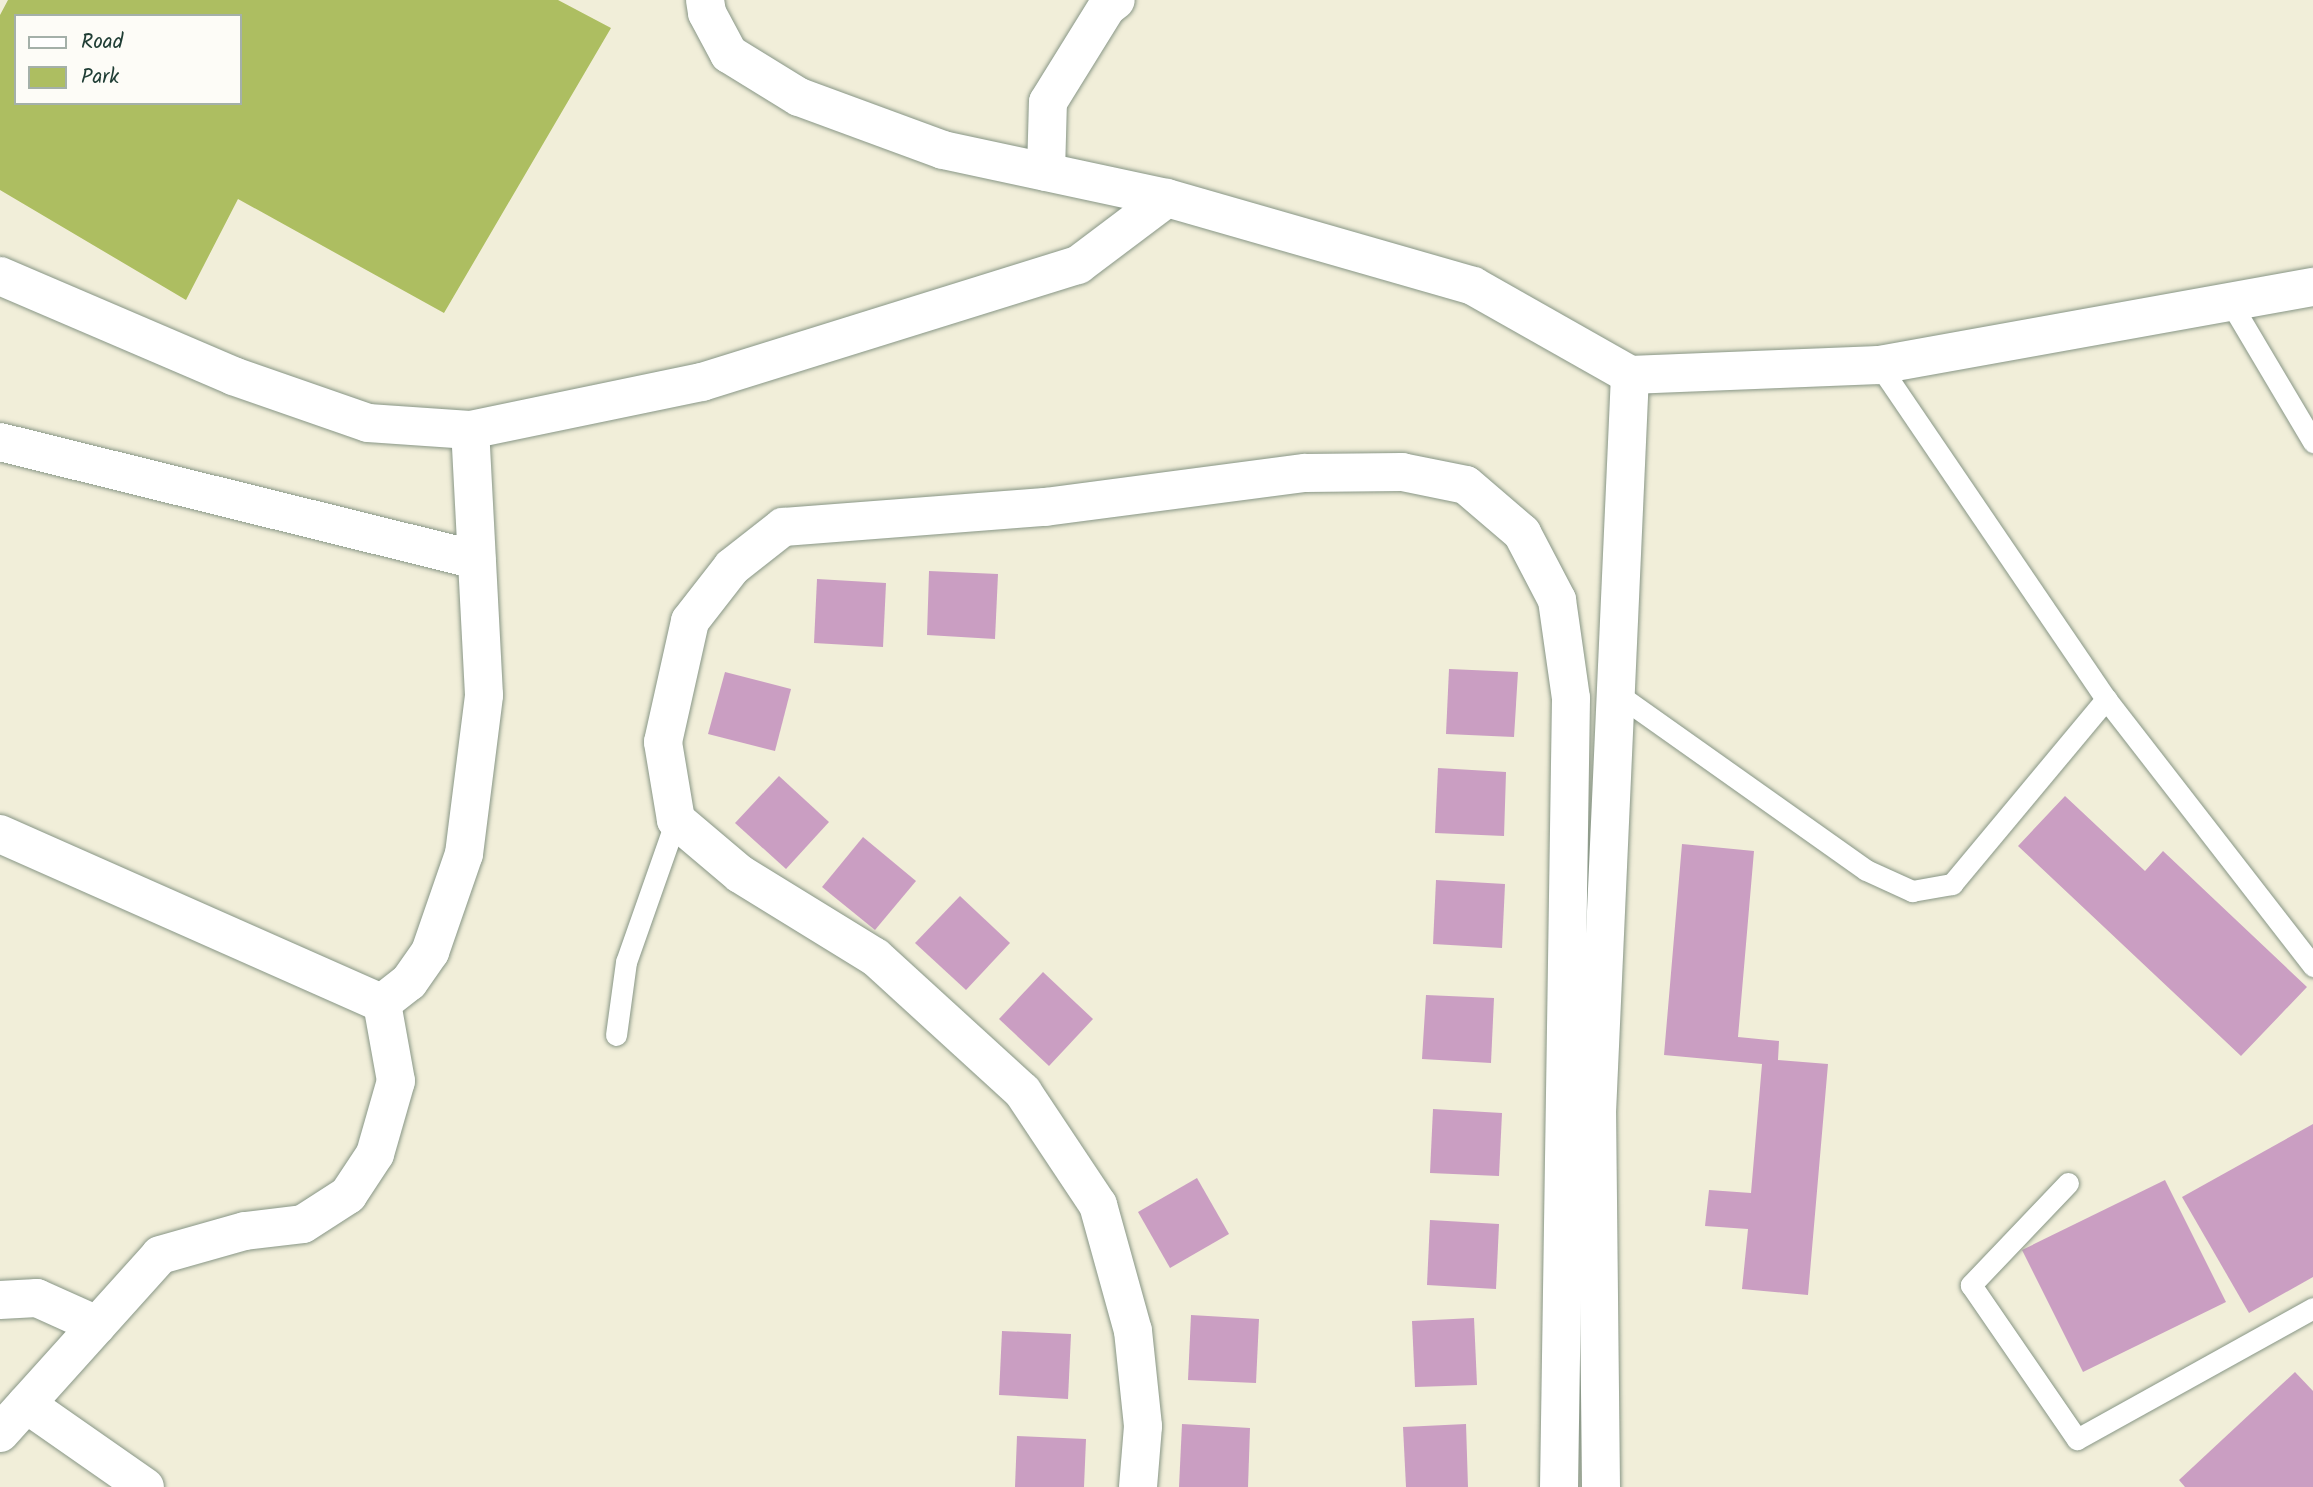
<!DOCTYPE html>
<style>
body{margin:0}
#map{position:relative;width:2313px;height:1487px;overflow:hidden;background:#f1eed9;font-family:Kalam,sans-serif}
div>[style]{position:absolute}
.green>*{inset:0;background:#adbe61}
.building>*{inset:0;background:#ca9ec2}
.roads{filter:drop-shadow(0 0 2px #889686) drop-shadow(0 0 2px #889686)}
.lane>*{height:21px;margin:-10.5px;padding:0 10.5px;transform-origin:10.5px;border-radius:10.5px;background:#fff}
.street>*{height:38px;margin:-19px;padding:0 19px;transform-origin:19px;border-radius:19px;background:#fff}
span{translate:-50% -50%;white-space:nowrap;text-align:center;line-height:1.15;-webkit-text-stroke:5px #fdfcf7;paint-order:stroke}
.legend{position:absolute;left:14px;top:14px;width:228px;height:91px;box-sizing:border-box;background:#fdfcf7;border:2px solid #a4b0a9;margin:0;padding:9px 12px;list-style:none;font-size:21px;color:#1f3d34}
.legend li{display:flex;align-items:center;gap:14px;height:35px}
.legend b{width:35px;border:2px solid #a4b0a9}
</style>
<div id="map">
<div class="green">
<i style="clip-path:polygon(evenodd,8px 0,558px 0,611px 28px,444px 313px,238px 199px,186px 300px,0 190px,0 15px,8px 0,16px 16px,240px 16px,240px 103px,16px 103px,16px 16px)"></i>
</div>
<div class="building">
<i style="clip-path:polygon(929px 571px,998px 574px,995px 639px,927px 635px)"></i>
<i style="clip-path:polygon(817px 579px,886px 583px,883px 647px,814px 643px)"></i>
<i style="clip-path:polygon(1449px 669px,1518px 672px,1514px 737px,1446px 734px)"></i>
<i style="clip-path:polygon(725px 672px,791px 689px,775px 751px,708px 734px)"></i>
<i style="clip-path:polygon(1438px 768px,1506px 772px,1504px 836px,1435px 833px)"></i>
<i style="clip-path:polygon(779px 776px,829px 822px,786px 869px,735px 823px)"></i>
<i style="clip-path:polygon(2065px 796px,2145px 871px,2163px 851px,2307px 987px,2241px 1056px,2018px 846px)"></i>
<i style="clip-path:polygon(863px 837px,916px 881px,875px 930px,822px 887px)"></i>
<i style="clip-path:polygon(1682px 844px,1754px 851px,1738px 1037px,1779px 1041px,1778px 1060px,1828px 1064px,1808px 1295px,1742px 1289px,1748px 1229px,1705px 1226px,1709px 1190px,1751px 1193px,1762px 1064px,1664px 1055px)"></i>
<i style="clip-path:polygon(1436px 880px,1505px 884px,1502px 948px,1433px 944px)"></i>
<i style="clip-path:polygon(960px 896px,1010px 943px,966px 990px,915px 943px)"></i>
<i style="clip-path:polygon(1043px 972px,1093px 1019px,1049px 1066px,999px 1019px)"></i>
<i style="clip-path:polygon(1426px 995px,1494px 998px,1491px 1063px,1422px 1059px)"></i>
<i style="clip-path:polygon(1433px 1109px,1502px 1113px,1499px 1176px,1430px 1173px)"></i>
<i style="clip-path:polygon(2313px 1124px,2313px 1277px,2249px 1313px,2182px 1197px)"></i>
<i style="clip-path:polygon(1197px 1178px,1229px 1234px,1170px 1268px,1138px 1212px)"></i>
<i style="clip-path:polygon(2165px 1180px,2226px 1302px,2083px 1372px,2022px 1250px)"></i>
<i style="clip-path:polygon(1430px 1220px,1499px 1224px,1496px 1289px,1427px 1285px)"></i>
<i style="clip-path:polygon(1191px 1315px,1259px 1319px,1256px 1383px,1188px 1380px)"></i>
<i style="clip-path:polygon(1474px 1318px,1477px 1385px,1415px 1387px,1412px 1321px)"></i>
<i style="clip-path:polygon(1002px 1331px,1071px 1334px,1068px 1399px,999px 1395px)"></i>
<i style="clip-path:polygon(2295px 1372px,2313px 1391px,2313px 1487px,2185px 1487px,2179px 1480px)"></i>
<i style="clip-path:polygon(1182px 1424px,1250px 1428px,1248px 1487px,1179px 1487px)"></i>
<i style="clip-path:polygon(1466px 1424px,1468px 1487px,1406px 1487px,1403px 1427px)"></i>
<i style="clip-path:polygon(1017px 1436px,1086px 1439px,1084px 1487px,1015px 1487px)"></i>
</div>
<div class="roads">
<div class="lane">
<i style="left:2230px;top:302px;width:163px;rotate:59.3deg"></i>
<i style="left:1879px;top:365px;width:404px;rotate:55.8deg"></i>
<i style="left:2106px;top:699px;width:338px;rotate:52.2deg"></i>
<i style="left:1616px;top:693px;width:306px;rotate:35.3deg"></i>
<i style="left:1866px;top:870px;width:51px;rotate:24.5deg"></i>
<i style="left:1912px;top:891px;width:41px;rotate:-9.9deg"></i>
<i style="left:1952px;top:884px;width:241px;rotate:-50.2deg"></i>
<i style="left:616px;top:1035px;width:74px;rotate:-82.2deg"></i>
<i style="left:626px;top:962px;width:151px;rotate:-70.6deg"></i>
<i style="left:2068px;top:1183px;width:141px;rotate:133.6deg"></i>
<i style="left:1971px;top:1285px;width:187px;rotate:55.5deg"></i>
<i style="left:2077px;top:1439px;width:270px;rotate:-29deg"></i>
</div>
<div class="street">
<i style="left:705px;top:0;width:13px;rotate:81deg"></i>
<i style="left:707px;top:13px;width:47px;rotate:61.8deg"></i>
<i style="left:729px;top:54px;width:82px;rotate:31.6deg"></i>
<i style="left:799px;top:97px;width:153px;rotate:20.2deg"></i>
<i style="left:943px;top:150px;width:229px;rotate:12.1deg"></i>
<i style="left:1167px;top:198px;width:318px;rotate:16deg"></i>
<i style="left:1473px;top:286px;width:180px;rotate:29.5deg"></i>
<i style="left:1630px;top:375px;width:249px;rotate:-2.3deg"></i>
<i style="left:1879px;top:365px;width:441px;rotate:-10.2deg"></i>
<i style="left:1046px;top:172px;width:70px;rotate:-88.4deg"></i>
<i style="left:1048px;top:102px;width:112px;rotate:-58.2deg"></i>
<i style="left:1107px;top:7px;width:11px;rotate:-38deg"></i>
<i style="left:0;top:276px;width:254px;rotate:23.2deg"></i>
<i style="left:233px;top:376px;width:143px;rotate:19.2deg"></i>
<i style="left:368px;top:423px;width:102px;rotate:3.9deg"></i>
<i style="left:470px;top:430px;width:237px;rotate:-11.7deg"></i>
<i style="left:702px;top:382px;width:394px;rotate:-17.3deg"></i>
<i style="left:1078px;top:265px;width:111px;rotate:-37deg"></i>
<i style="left:0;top:442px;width:491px;rotate:13.9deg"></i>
<i style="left:0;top:834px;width:418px;rotate:23.9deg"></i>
<i style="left:382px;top:1003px;width:34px;rotate:-38deg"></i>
<i style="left:409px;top:982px;width:37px;rotate:-55deg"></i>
<i style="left:430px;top:952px;width:104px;rotate:-70.9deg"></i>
<i style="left:464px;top:854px;width:160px;rotate:-82.8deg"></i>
<i style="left:484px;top:695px;width:265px;rotate:-93deg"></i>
<i style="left:0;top:1300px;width:37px;rotate:-3deg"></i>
<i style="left:37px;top:1298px;width:66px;rotate:24.2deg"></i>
<i style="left:26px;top:1404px;width:145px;rotate:34.9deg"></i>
<i style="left:0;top:1433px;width:239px;rotate:-48deg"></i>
<i style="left:160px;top:1255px;width:88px;rotate:-15.8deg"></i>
<i style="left:245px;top:1231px;width:58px;rotate:-6.9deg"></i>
<i style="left:303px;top:1224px;width:54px;rotate:-32.8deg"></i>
<i style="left:348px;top:1195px;width:49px;rotate:-56.6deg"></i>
<i style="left:375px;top:1154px;width:76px;rotate:-74deg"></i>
<i style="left:396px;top:1081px;width:79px;rotate:-100.2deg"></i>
<i style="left:1138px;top:1487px;width:61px;rotate:-85.3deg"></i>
<i style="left:1143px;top:1426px;width:96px;rotate:-96deg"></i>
<i style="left:1133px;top:1331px;width:131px;rotate:-105.5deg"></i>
<i style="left:1098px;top:1205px;width:136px;rotate:-123.6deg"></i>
<i style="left:1023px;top:1092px;width:200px;rotate:-137.6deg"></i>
<i style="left:875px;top:957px;width:158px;rotate:-148.4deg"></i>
<i style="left:740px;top:874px;width:84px;rotate:-139.8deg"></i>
<i style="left:676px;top:820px;width:79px;rotate:-99.5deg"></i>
<i style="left:663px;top:742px;width:124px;rotate:-77.4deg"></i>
<i style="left:690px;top:621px;width:68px;rotate:-52.1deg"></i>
<i style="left:732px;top:567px;width:65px;rotate:-38.1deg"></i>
<i style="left:783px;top:527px;width:263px;rotate:-4.4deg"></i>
<i style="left:1045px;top:507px;width:262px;rotate:-7.5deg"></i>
<i style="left:1305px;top:473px;width:97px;rotate:-0.6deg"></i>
<i style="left:1402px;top:472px;width:65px;rotate:11.5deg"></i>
<i style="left:1466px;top:485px;width:74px;rotate:40.6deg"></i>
<i style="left:1522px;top:533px;width:76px;rotate:62.4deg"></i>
<i style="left:1557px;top:600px;width:99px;rotate:81.9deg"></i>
<i style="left:1571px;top:698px;width:789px;rotate:90.87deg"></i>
<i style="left:1601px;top:1487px;width:374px;rotate:-90.6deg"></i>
<i style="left:1597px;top:1113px;width:739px;rotate:-87.44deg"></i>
</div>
</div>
<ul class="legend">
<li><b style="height:9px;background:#fff"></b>Road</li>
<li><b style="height:19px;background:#adbe61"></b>Park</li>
</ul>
</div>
